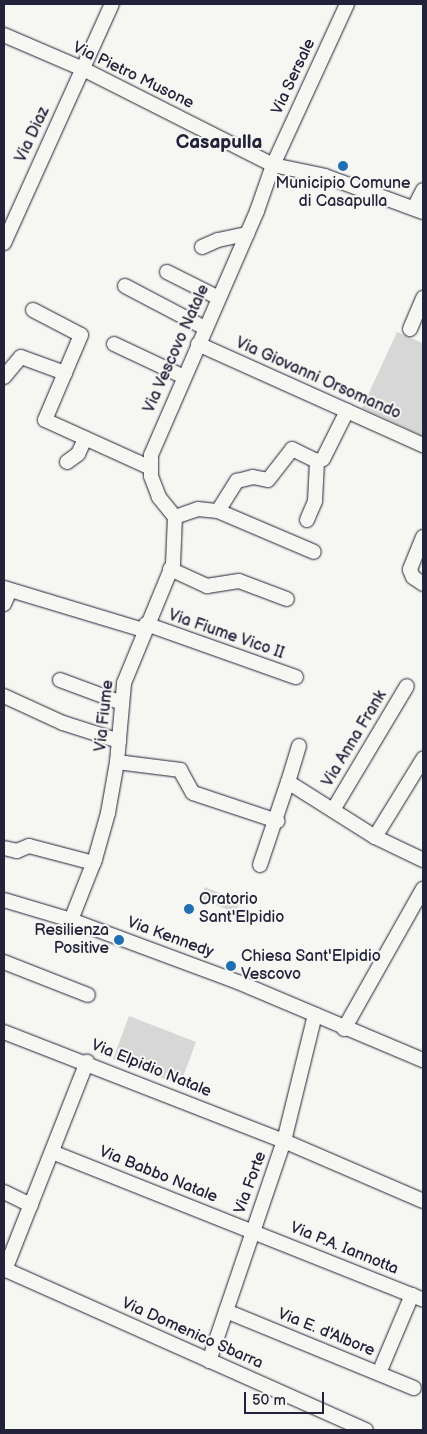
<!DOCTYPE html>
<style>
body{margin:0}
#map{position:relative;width:427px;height:1434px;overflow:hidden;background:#f6f6f2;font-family:"Balsamiq Sans",sans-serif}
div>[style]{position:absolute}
.green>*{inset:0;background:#d7d7d7}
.roads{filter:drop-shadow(0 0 1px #22223b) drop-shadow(0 0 1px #22223b)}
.minor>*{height:14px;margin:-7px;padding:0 7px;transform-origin:7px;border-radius:7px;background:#f6f6f2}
.dots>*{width:14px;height:14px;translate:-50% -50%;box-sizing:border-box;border:2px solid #f6f6f2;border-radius:50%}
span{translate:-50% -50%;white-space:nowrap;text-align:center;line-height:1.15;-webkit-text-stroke:4px #f6f6f2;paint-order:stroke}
.street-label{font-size:16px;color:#22223b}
.poi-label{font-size:16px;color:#22223b}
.left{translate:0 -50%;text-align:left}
.right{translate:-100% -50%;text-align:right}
.quarter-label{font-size:19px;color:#22223b;font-weight:700}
.frame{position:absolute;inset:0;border:5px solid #22223b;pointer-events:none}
.scale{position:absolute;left:244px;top:1392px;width:80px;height:22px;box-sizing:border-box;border:2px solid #22223b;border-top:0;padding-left:6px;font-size:15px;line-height:18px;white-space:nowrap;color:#22223b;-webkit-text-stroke:4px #f6f6f2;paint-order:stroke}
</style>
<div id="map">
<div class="green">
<i style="clip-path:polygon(397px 332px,423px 343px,423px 436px,362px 408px)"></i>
<i style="clip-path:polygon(205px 887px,240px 902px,235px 913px,200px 898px)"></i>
<i style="clip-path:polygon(129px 1016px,196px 1042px,180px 1085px,113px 1059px)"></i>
</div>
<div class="roads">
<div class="minor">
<i style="left:4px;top:35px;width:86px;rotate:23.3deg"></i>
<i style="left:83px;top:69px;width:213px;rotate:26.8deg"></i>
<i style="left:273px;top:165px;width:53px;rotate:11.9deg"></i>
<i style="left:325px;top:176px;width:104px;rotate:20.2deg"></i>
<i style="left:414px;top:208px;width:20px;rotate:-63deg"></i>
<i style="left:4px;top:243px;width:262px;rotate:-65.7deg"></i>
<i style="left:202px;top:247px;width:17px;rotate:-24deg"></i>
<i style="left:218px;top:240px;width:30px;rotate:-12deg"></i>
<i style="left:167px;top:272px;width:58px;rotate:26.6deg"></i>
<i style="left:125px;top:286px;width:90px;rotate:27.7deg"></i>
<i style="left:33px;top:310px;width:54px;rotate:27.5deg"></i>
<i style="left:81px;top:335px;width:92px;rotate:113deg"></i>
<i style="left:45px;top:420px;width:116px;rotate:24.4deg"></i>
<i style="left:410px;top:329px;width:34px;rotate:-67deg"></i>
<i style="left:114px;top:344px;width:77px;rotate:25.2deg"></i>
<i style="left:198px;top:344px;width:247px;rotate:24.2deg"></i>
<i style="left:4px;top:377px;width:26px;rotate:-50deg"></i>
<i style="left:21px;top:357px;width:47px;rotate:20deg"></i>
<i style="left:67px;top:462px;width:14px;rotate:-36deg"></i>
<i style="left:78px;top:454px;width:17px;rotate:-65deg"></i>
<i style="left:218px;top:511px;width:104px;rotate:23.1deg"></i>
<i style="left:175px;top:517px;width:26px;rotate:-129deg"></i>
<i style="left:159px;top:497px;width:22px;rotate:-111deg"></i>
<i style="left:151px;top:476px;width:21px;rotate:-90deg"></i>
<i style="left:151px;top:455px;width:266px;rotate:-66.5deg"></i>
<i style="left:257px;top:211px;width:49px;rotate:-70.8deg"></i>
<i style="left:273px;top:165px;width:177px;rotate:-65.3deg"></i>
<i style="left:175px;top:517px;width:24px;rotate:-19deg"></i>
<i style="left:198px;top:509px;width:20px;rotate:6deg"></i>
<i style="left:218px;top:511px;width:36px;rotate:-58deg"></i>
<i style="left:237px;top:481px;width:16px;rotate:-14deg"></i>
<i style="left:253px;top:477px;width:15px;rotate:11deg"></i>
<i style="left:268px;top:480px;width:39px;rotate:-52deg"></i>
<i style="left:292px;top:449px;width:28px;rotate:26deg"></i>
<i style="left:317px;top:461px;width:6px;rotate:-18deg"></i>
<i style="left:323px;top:459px;width:54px;rotate:-63.4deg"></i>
<i style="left:307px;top:520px;width:21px;rotate:-67deg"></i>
<i style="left:315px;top:501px;width:40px;rotate:-87.1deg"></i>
<i style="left:423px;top:537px;width:35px;rotate:112deg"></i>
<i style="left:410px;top:570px;width:8px;rotate:67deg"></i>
<i style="left:413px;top:577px;width:12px;rotate:35deg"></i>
<i style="left:170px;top:569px;width:41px;rotate:24.7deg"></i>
<i style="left:207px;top:586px;width:32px;rotate:-9deg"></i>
<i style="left:239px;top:581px;width:51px;rotate:20.6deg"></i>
<i style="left:4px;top:588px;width:145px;rotate:16.8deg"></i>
<i style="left:4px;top:604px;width:15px;rotate:-67deg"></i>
<i style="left:146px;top:624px;width:159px;rotate:19.5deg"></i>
<i style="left:60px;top:680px;width:66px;rotate:20.4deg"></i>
<i style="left:4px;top:696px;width:65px;rotate:24.6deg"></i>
<i style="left:63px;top:723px;width:59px;rotate:17.8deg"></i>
<i style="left:299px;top:746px;width:38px;rotate:107deg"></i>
<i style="left:288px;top:782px;width:103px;rotate:32.3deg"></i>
<i style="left:375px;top:837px;width:53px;rotate:25.6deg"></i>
<i style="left:117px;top:762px;width:64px;rotate:7.2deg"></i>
<i style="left:180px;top:770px;width:26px;rotate:61deg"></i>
<i style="left:193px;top:793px;width:89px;rotate:18.4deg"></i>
<i style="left:333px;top:810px;width:144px;rotate:-59.2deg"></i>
<i style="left:375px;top:837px;width:92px;rotate:-58.4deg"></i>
<i style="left:4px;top:848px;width:13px;rotate:13deg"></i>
<i style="left:17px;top:851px;width:13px;rotate:-23deg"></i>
<i style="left:29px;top:846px;width:67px;rotate:14.7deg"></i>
<i style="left:260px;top:865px;width:88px;rotate:-71.4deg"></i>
<i style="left:4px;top:900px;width:70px;rotate:16.6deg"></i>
<i style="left:71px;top:920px;width:178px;rotate:20.4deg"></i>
<i style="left:238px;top:982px;width:201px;rotate:22.9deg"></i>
<i style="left:71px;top:920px;width:66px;rotate:-68.5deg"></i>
<i style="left:95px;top:859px;width:48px;rotate:-74.2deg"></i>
<i style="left:108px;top:813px;width:52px;rotate:-80deg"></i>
<i style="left:117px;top:762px;width:79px;rotate:-84.9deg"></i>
<i style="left:124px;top:683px;width:129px;rotate:-67.6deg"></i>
<i style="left:173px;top:564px;width:47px;rotate:-87.6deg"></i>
<i style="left:4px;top:962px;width:90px;rotate:21.4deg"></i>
<i style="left:344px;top:1029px;width:161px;rotate:-60.6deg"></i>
<i style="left:4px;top:1032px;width:300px;rotate:21.3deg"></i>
<i style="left:284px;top:1141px;width:151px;rotate:23.3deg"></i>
<i style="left:52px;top:1152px;width:399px;rotate:21.7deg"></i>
<i style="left:4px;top:1192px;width:30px;rotate:26deg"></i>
<i style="left:4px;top:1269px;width:396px;rotate:24deg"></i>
<i style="left:5px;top:1270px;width:224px;rotate:-68.5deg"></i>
<i style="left:226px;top:1311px;width:203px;rotate:22.3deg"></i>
<i style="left:209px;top:1361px;width:232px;rotate:-71.2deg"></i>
<i style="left:284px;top:1141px;width:130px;rotate:-76.2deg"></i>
<i style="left:379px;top:1373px;width:85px;rotate:-67.1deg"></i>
</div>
</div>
<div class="dots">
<i style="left:343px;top:166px;background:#1f6fb2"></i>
<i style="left:189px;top:909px;background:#1f6fb2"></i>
<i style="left:119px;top:940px;background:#1f6fb2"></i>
<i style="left:231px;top:966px;background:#1f6fb2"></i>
</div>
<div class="street-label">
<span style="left:133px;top:76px;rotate:26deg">Via Pietro Musone</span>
<span style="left:294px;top:77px;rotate:-65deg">Via Sersale</span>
<span style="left:33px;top:135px;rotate:-65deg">Via Diaz</span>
<span style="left:177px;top:349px;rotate:-66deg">Via Vescovo Natale</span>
<span style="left:318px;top:379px;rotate:24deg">Via Giovanni Orsomando</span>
<span style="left:226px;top:635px;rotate:19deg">Via Fiume Vico II</span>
<span style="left:105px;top:716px;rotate:-84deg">Via Fiume</span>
<span style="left:355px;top:739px;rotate:-59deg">Via Anna Frank</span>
<span style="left:170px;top:938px;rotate:20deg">Via Kennedy</span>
<span style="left:151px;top:1069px;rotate:22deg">Via Elpidio Natale</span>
<span style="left:158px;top:1175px;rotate:22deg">Via Babbo Natale</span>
<span style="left:251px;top:1183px;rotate:-70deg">Via Forte</span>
<span style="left:344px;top:1249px;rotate:22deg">Via P.A. Iannotta</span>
<span style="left:326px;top:1333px;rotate:22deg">Via E. d'Albore</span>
<span style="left:192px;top:1334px;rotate:24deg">Via Domenico Sbarra</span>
</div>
<div class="poi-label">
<span style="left:343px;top:193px">Municipio Comune<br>di Casapulla</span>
<span class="left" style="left:199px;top:909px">Oratorio<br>Sant'Elpidio</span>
<span class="right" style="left:109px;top:940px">Resilienza<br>Positive</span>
<span class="left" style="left:241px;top:966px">Chiesa Sant'Elpidio<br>Vescovo</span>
</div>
<div class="quarter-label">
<span style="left:219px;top:143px">Casapulla</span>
</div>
<div class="frame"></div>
<div class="scale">50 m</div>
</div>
